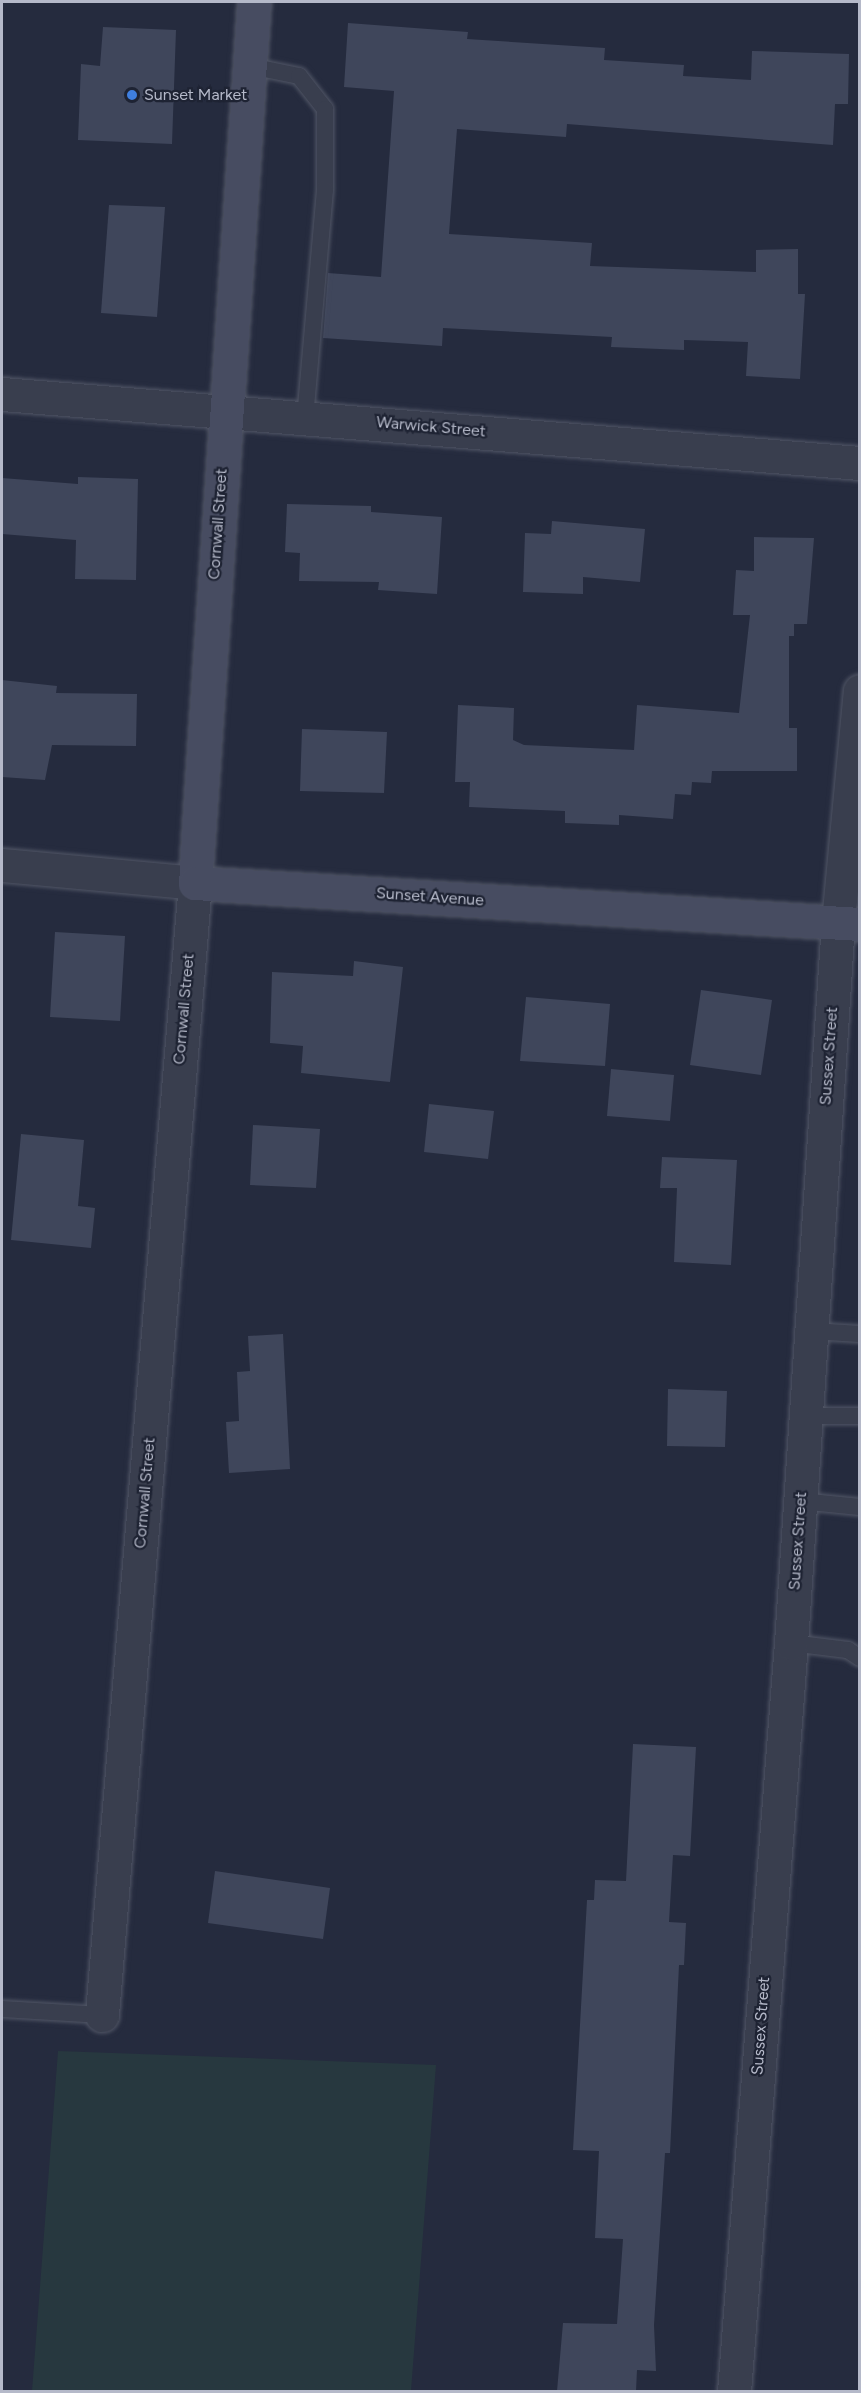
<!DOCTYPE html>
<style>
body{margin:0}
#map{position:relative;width:861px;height:2393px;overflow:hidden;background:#252b3e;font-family:Figtree,sans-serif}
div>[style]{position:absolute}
.green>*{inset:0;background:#27383f}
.building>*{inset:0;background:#3f465b}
.roads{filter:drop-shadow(0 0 2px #515666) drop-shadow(0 0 2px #515666)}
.lane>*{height:16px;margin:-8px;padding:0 8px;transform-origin:8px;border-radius:8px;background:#393e4e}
.street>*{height:33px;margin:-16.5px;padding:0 16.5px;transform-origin:16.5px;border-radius:16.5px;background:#393e4e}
.secondary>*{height:33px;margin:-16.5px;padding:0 16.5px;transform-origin:16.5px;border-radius:16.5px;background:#474c61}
.dots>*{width:16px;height:16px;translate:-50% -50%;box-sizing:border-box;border:3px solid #1e2333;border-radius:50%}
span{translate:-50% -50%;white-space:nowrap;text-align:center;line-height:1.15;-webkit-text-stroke:4.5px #1e2333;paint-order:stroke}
.poi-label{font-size:16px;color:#b5b9c9}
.left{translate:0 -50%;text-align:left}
.street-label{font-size:16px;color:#b5b9c9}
.frame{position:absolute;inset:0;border:3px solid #b5b9c9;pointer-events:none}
</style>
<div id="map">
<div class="green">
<i style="clip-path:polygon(58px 2051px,436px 2065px,411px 2391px,32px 2391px)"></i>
</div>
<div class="building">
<i style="clip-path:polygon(348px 23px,468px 32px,467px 39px,605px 48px,604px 60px,684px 65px,683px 76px,751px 80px,752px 51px,849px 54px,848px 104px,835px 104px,833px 145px,567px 124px,566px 137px,457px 129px,449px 234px,592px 243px,590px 266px,756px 272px,756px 250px,798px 249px,798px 294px,805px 294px,800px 379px,746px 376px,748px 342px,684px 340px,684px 350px,611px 347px,612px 337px,443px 328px,442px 346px,323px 338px,328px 273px,381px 277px,394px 91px,344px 87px)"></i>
<i style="clip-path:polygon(103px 27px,176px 30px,172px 144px,78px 140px,81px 64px,100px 66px)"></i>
<i style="clip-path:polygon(109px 205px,165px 207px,157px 317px,101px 313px)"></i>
<i style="clip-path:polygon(78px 477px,138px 479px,136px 580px,75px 579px,76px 540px,2px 534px,2px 478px,78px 484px)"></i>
<i style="clip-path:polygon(287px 504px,371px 506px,371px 512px,442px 517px,437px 594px,378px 590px,379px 582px,299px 581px,300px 553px,285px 552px)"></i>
<i style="clip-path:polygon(552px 521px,645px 529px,640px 582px,583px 577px,583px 594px,523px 592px,525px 533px,551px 534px)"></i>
<i style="clip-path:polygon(754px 537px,814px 538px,807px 624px,794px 624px,794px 636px,789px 636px,789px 728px,797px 728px,797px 771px,712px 771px,711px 783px,692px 782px,691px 795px,675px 794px,673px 819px,619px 815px,619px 825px,565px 823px,565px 811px,469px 807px,470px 782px,455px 782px,458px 705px,514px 708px,513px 740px,524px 745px,634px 750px,637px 705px,739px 713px,750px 615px,733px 615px,736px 570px,754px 571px)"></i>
<i style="clip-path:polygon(2px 680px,57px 686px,56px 693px,137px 694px,136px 746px,52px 745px,45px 780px,2px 777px)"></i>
<i style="clip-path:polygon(302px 729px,387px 732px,384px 793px,300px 791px)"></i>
<i style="clip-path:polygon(55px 932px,125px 936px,120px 1021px,50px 1017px)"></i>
<i style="clip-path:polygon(354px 961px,403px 967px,390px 1082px,301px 1073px,303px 1046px,270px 1043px,272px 972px,353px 976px)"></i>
<i style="clip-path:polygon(701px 990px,772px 1000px,761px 1075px,690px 1065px)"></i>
<i style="clip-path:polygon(526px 997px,610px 1004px,605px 1066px,520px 1061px)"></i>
<i style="clip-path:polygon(611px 1069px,674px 1075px,670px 1121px,607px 1116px)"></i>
<i style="clip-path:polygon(429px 1104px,494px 1111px,488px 1159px,424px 1152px)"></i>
<i style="clip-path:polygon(253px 1125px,320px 1129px,316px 1188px,250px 1185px)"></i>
<i style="clip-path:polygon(21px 1134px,84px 1140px,78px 1206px,95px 1208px,91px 1248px,11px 1240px)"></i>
<i style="clip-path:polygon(662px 1157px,737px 1160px,731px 1265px,674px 1262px,677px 1188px,660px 1188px)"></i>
<i style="clip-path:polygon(283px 1334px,290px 1469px,229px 1473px,226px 1422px,239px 1421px,237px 1372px,250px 1371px,248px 1336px)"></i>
<i style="clip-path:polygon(668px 1389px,727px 1391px,725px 1447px,667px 1446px)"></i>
<i style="clip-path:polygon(633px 1744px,696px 1747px,690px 1856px,673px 1855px,669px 1922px,686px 1923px,684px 1965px,679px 1965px,670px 2153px,665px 2153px,654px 2325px,656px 2371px,637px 2370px,636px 2391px,557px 2391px,563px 2323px,617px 2324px,623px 2239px,595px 2238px,599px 2151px,573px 2150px,587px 1900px,594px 1900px,595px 1880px,626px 1881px)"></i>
<i style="clip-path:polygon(215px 1871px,330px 1888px,323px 1939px,208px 1923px)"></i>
</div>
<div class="roads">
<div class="lane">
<i style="left:250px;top:66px;width:50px;rotate:11.5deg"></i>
<i style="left:299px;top:76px;width:42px;rotate:51.8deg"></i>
<i style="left:325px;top:109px;width:81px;rotate:90deg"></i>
<i style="left:325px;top:190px;width:228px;rotate:95deg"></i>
<i style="left:811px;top:1331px;width:49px;rotate:3.5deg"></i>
<i style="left:806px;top:1416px;width:54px"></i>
<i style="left:800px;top:1501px;width:60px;rotate:5.7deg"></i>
<i style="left:791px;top:1643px;width:57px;rotate:7deg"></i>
<i style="left:848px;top:1650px;width:14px;rotate:34deg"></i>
<i style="left:2px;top:2009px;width:100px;rotate:3.4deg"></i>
</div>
<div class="street">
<i style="left:2px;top:394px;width:861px;rotate:4.6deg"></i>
<i style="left:2px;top:865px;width:194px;rotate:5.3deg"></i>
<i style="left:195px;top:883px;width:1136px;rotate:94.7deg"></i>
<i style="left:734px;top:2392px;width:751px;rotate:-85.65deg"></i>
<i style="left:791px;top:1643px;width:723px;rotate:-86.27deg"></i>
<i style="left:838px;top:922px;width:232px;rotate:-84.6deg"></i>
</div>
<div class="secondary">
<i style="left:254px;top:2px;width:883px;rotate:93.83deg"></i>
<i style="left:195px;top:883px;width:666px;rotate:3.53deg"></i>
</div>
</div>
<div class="dots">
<i style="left:132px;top:95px;background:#3f7fe0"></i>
</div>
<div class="poi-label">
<span class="left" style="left:144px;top:95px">Sunset Market</span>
</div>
<div class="street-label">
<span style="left:431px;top:427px;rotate:5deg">Warwick Street</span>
<span style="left:218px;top:524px;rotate:-86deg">Cornwall Street</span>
<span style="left:430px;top:897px;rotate:4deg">Sunset Avenue</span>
<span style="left:184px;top:1009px;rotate:-85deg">Cornwall Street</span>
<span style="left:829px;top:1056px;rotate:-86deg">Sussex Street</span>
<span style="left:145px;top:1493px;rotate:-85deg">Cornwall Street</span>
<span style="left:798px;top:1541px;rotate:-86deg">Sussex Street</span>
<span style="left:761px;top:2026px;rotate:-86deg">Sussex Street</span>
</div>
<div class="frame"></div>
</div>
